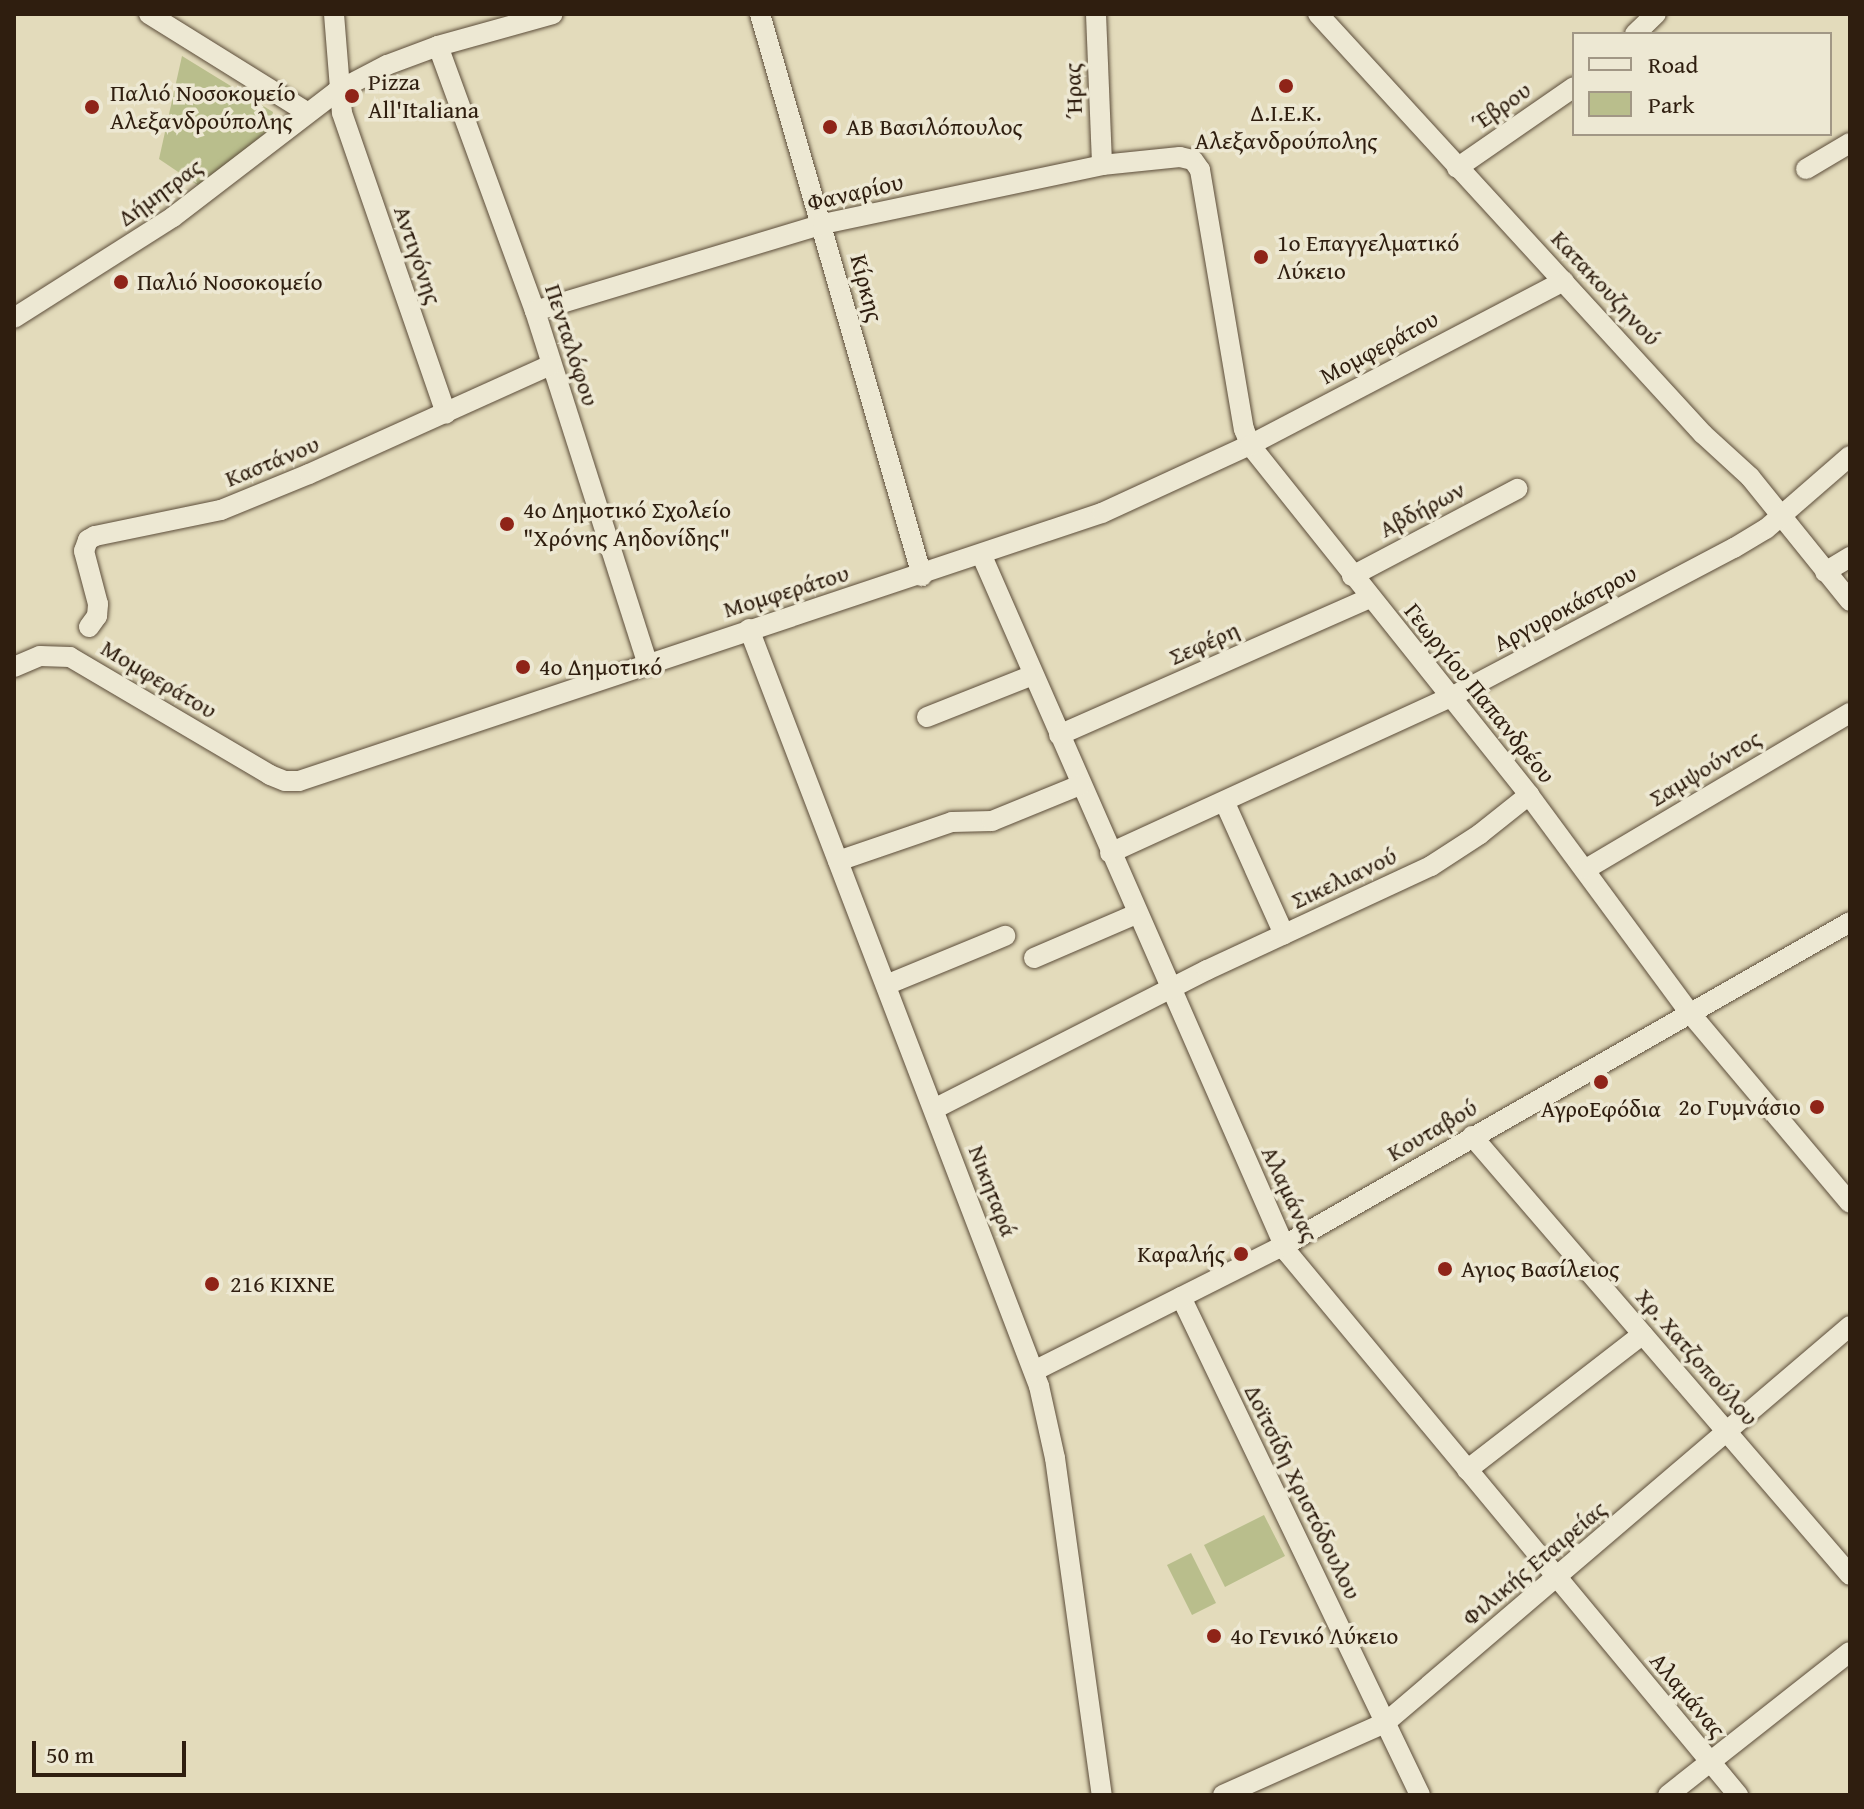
<!DOCTYPE html>
<meta charset="utf-8">
<style>
body{margin:0}
#map{position:relative;width:1864px;height:1809px;overflow:hidden;background:#e3dbbb;font-family:"Gentium Book Plus",serif}
div>[style]{position:absolute}
.green>*{inset:0;background:#b9be8c}
.roads{filter:drop-shadow(0 0 2px #5c4d3a) drop-shadow(0 0 2px #5c4d3a)}
.minor>*{height:20px;margin:-10px;padding:0 10px;transform-origin:10px;border-radius:10px;background:#ede8d3}
.dots>*{width:22px;height:22px;translate:-50% -50%;box-sizing:border-box;border:4px solid #ede8d3;border-radius:50%}
span{translate:-50% -50%;white-space:nowrap;text-align:center;line-height:1.15;-webkit-text-stroke:7px #ede8d3;paint-order:stroke}
.poi-label{font-size:24px;color:#2f1e0f}
.left{translate:0 -50%;text-align:left}
.right{translate:-100% -50%;text-align:right}
.street-label{font-size:24px;color:#2f1e0f}
.frame{position:absolute;inset:0;border:16px solid #2f1e0f;pointer-events:none}
.legend{position:absolute;left:1572px;top:32px;width:260px;height:104px;box-sizing:border-box;background:#ede8d3;border:2px solid #a19785;margin:0;padding:10px 14px;list-style:none;font-size:24px;color:#2f1e0f}
.legend li{display:flex;align-items:center;gap:16px;height:40px}
.legend b{width:40px;border:2px solid #a19785}
.scale{position:absolute;left:32px;top:1741px;width:154px;height:36px;box-sizing:border-box;border:4px solid #2f1e0f;border-top:0;padding-left:10px;font-size:24px;line-height:28px;white-space:nowrap;color:#2f1e0f;-webkit-text-stroke:6px #ede8d3;paint-order:stroke}
</style>
<div id="map">
<div class="green">
<i style="clip-path:polygon(182px 56px,273px 112px,269px 130px,199px 186px,159px 159px)"></i>
<i style="clip-path:polygon(1264px 1515px,1285px 1556px,1225px 1587px,1204px 1545px)"></i>
<i style="clip-path:polygon(1191px 1553px,1216px 1603px,1192px 1615px,1167px 1565px)"></i>
</div>
<div class="roads">
<div class="minor">
<i style="left:149px;top:14px;width:187px;rotate:31.9deg"></i>
<i style="left:334px;top:14px;width:99px;rotate:85.4deg"></i>
<i style="left:342px;top:113px;width:318px;rotate:70.9deg"></i>
<i style="left:760px;top:14px;width:585px;rotate:73.92deg"></i>
<i style="left:1096px;top:14px;width:151px;rotate:87.7deg"></i>
<i style="left:1318px;top:14px;width:570px;rotate:47.49deg"></i>
<i style="left:1703px;top:434px;width:64px;rotate:42.5deg"></i>
<i style="left:1750px;top:477px;width:159px;rotate:51.1deg"></i>
<i style="left:1635px;top:34px;width:29px;rotate:-44deg"></i>
<i style="left:438px;top:46px;width:282px;rotate:69.9deg"></i>
<i style="left:535px;top:311px;width:369px;rotate:72.3deg"></i>
<i style="left:1457px;top:168px;width:142px;rotate:-34.7deg"></i>
<i style="left:1806px;top:169px;width:51px;rotate:-30.6deg"></i>
<i style="left:535px;top:311px;width:301px;rotate:-16.8deg"></i>
<i style="left:823px;top:224px;width:285px;rotate:-11.9deg"></i>
<i style="left:1102px;top:165px;width:78px;rotate:-5.9deg"></i>
<i style="left:1180px;top:157px;width:13px;rotate:13deg"></i>
<i style="left:1193px;top:160px;width:12px;rotate:55deg"></i>
<i style="left:1200px;top:170px;width:263px;rotate:80.4deg"></i>
<i style="left:1244px;top:429px;width:17px;rotate:69deg"></i>
<i style="left:1250px;top:445px;width:448px;rotate:51.4deg"></i>
<i style="left:1529px;top:795px;width:271px;rotate:53.6deg"></i>
<i style="left:1690px;top:1013px;width:248px;rotate:49.9deg"></i>
<i style="left:14px;top:318px;width:188px;rotate:-32.4deg"></i>
<i style="left:173px;top:217px;width:207px;rotate:-37.5deg"></i>
<i style="left:337px;top:91px;width:56px;rotate:-27.5deg"></i>
<i style="left:387px;top:65px;width:54px;rotate:-20.4deg"></i>
<i style="left:438px;top:46px;width:119px;rotate:-15.5deg"></i>
<i style="left:982px;top:556px;width:760px;rotate:66.34deg"></i>
<i style="left:1287px;top:1252px;width:706px;rotate:50.29deg"></i>
<i style="left:1825px;top:572px;width:29px;rotate:-31deg"></i>
<i style="left:1352px;top:576px;width:187px;rotate:-27.8deg"></i>
<i style="left:89px;top:627px;width:14px;rotate:-54deg"></i>
<i style="left:97px;top:616px;width:12px;rotate:-85deg"></i>
<i style="left:98px;top:604px;width:55px;rotate:-104.8deg"></i>
<i style="left:84px;top:551px;width:12px;rotate:-70deg"></i>
<i style="left:88px;top:540px;width:8px;rotate:-30deg"></i>
<i style="left:95px;top:536px;width:129px;rotate:-11.7deg"></i>
<i style="left:221px;top:510px;width:95px;rotate:-22.2deg"></i>
<i style="left:309px;top:474px;width:265px;rotate:-24.3deg"></i>
<i style="left:749px;top:629px;width:811px;rotate:69.04deg"></i>
<i style="left:1039px;top:1386px;width:74px;rotate:77.5deg"></i>
<i style="left:1055px;top:1458px;width:340px;rotate:82.1deg"></i>
<i style="left:14px;top:667px;width:28px;rotate:-23deg"></i>
<i style="left:40px;top:656px;width:30px;rotate:2deg"></i>
<i style="left:70px;top:657px;width:232px;rotate:30.5deg"></i>
<i style="left:270px;top:775px;width:16px;rotate:22deg"></i>
<i style="left:285px;top:781px;width:14px"></i>
<i style="left:299px;top:781px;width:847px;rotate:-18.46deg"></i>
<i style="left:1102px;top:513px;width:163px;rotate:-24.7deg"></i>
<i style="left:1250px;top:445px;width:354px;rotate:-27.6deg"></i>
<i style="left:927px;top:717px;width:114px;rotate:-21.6deg"></i>
<i style="left:1059px;top:735px;width:340px;rotate:-23.8deg"></i>
<i style="left:1225px;top:803px;width:144px;rotate:65.8deg"></i>
<i style="left:1110px;top:853px;width:375px;rotate:-24.6deg"></i>
<i style="left:1451px;top:697px;width:320px;rotate:-27.8deg"></i>
<i style="left:1734px;top:548px;width:37px;rotate:-31deg"></i>
<i style="left:1766px;top:529px;width:111px;rotate:-41deg"></i>
<i style="left:838px;top:861px;width:120px;rotate:-18.9deg"></i>
<i style="left:952px;top:822px;width:40px;rotate:-1.4deg"></i>
<i style="left:992px;top:821px;width:95px;rotate:-22.2deg"></i>
<i style="left:1586px;top:869px;width:307px;rotate:-30.6deg"></i>
<i style="left:1034px;top:958px;width:111px;rotate:-23.3deg"></i>
<i style="left:886px;top:985px;width:129px;rotate:-22.4deg"></i>
<i style="left:934px;top:1109px;width:306px;rotate:-27deg"></i>
<i style="left:1207px;top:970px;width:247px;rotate:-24.9deg"></i>
<i style="left:1431px;top:866px;width:59px;rotate:-33.1deg"></i>
<i style="left:1480px;top:834px;width:63px;rotate:-38.5deg"></i>
<i style="left:1472px;top:1136px;width:579px;rotate:49.27deg"></i>
<i style="left:1181px;top:1297px;width:552px;rotate:64.36deg"></i>
<i style="left:1034px;top:1371px;width:279px;rotate:-26.7deg"></i>
<i style="left:1283px;top:1246px;width:653px;rotate:-29.74deg"></i>
<i style="left:1467px;top:1470px;width:222px;rotate:-37.7deg"></i>
<i style="left:1223px;top:1795px;width:177px;rotate:-24deg"></i>
<i style="left:1385px;top:1723px;width:611px;rotate:-40.49deg"></i>
<i style="left:1668px;top:1795px;width:231px;rotate:-38.2deg"></i>
</div>
</div>
<div class="dots">
<i style="left:1286px;top:86px;background:#8f2418"></i>
<i style="left:352px;top:96px;background:#8f2418"></i>
<i style="left:92px;top:107px;background:#8f2418"></i>
<i style="left:830px;top:127px;background:#8f2418"></i>
<i style="left:1261px;top:257px;background:#8f2418"></i>
<i style="left:121px;top:282px;background:#8f2418"></i>
<i style="left:507px;top:524px;background:#8f2418"></i>
<i style="left:523px;top:667px;background:#8f2418"></i>
<i style="left:1601px;top:1082px;background:#8f2418"></i>
<i style="left:1817px;top:1107px;background:#8f2418"></i>
<i style="left:1241px;top:1254px;background:#8f2418"></i>
<i style="left:1445px;top:1269px;background:#8f2418"></i>
<i style="left:212px;top:1284px;background:#8f2418"></i>
<i style="left:1214px;top:1636px;background:#8f2418"></i>
</div>
<div class="poi-label">
<span class="left" style="left:368px;top:96px">Pizza<br>All'Italiana</span>
<span class="left" style="left:110px;top:107px">Παλιό Νοσοκομείο<br>Αλεξανδρούπολης</span>
<span style="left:1286px;top:127px">Δ.Ι.Ε.Κ.<br>Αλεξανδρούπολης</span>
<span class="left" style="left:846px;top:127px">ΑΒ Βασιλόπουλος</span>
<span class="left" style="left:1277px;top:257px">1ο Επαγγελματικό<br>Λύκειο</span>
<span class="left" style="left:137px;top:282px">Παλιό Νοσοκομείο</span>
<span class="left" style="left:523px;top:524px">4ο Δημοτικό Σχολείο<br>"Χρόνης Αηδονίδης"</span>
<span class="left" style="left:539px;top:667px">4ο Δημοτικό</span>
<span class="right" style="left:1801px;top:1107px">2ο Γυμνάσιο</span>
<span style="left:1601px;top:1109px">ΑγροΕφόδια</span>
<span class="right" style="left:1225px;top:1254px">Καραλής</span>
<span class="left" style="left:1461px;top:1269px">Αγιος Βασίλειος</span>
<span class="left" style="left:230px;top:1284px">216 ΚΙΧΝΕ</span>
<span class="left" style="left:1230px;top:1636px">4ο Γενικό Λύκειο</span>
</div>
<div class="street-label">
<span style="left:1073px;top:91px;rotate:-92deg">Ήρας</span>
<span style="left:1501px;top:106px;rotate:-35deg">Έβρου</span>
<span style="left:160px;top:192px;rotate:-36deg">Δήμητρας</span>
<span style="left:855px;top:192px;rotate:-13deg">Φαναρίου</span>
<span style="left:418px;top:255px;rotate:71deg">Αντιγόνης</span>
<span style="left:867px;top:288px;rotate:75deg">Κίρκης</span>
<span style="left:1606px;top:288px;rotate:47deg">Κατακουζηνού</span>
<span style="left:572px;top:345px;rotate:72deg">Πενταλόφου</span>
<span style="left:1379px;top:347px;rotate:-28deg">Μομφεράτου</span>
<span style="left:272px;top:461px;rotate:-22deg">Καστάνου</span>
<span style="left:1422px;top:509px;rotate:-28deg">Αβδήρων</span>
<span style="left:786px;top:591px;rotate:-17deg">Μομφεράτου</span>
<span style="left:1565px;top:608px;rotate:-28deg">Αργυροκάστρου</span>
<span style="left:1204px;top:643px;rotate:-24deg">Σεφέρη</span>
<span style="left:159px;top:679px;rotate:31deg">Μομφεράτου</span>
<span style="left:1480px;top:693px;rotate:51deg">Γεωργίου Παπανδρέου</span>
<span style="left:1705px;top:768px;rotate:-31deg">Σαμψούντος</span>
<span style="left:1344px;top:878px;rotate:-25deg">Σικελιανού</span>
<span style="left:1432px;top:1130px;rotate:-30deg">Κουταβού</span>
<span style="left:993px;top:1191px;rotate:69deg">Νικηταρά</span>
<span style="left:1290px;top:1194px;rotate:65deg">Αλαμάνας</span>
<span style="left:1697px;top:1357px;rotate:49deg">Χρ. Χατζοπούλου</span>
<span style="left:1303px;top:1492px;rotate:64deg">Δοϊτσίδη Χριστόδουλου</span>
<span style="left:1534px;top:1563px;rotate:-40deg">Φιλικής Εταιρείας</span>
<span style="left:1688px;top:1695px;rotate:50deg">Αλαμάνας</span>
</div>
<div class="frame"></div>
<ul class="legend">
<li><b style="height:10px;background:#ede8d3"></b>Road</li>
<li><b style="height:22px;background:#b9be8c"></b>Park</li>
</ul>
<div class="scale">50 m</div>
</div>
